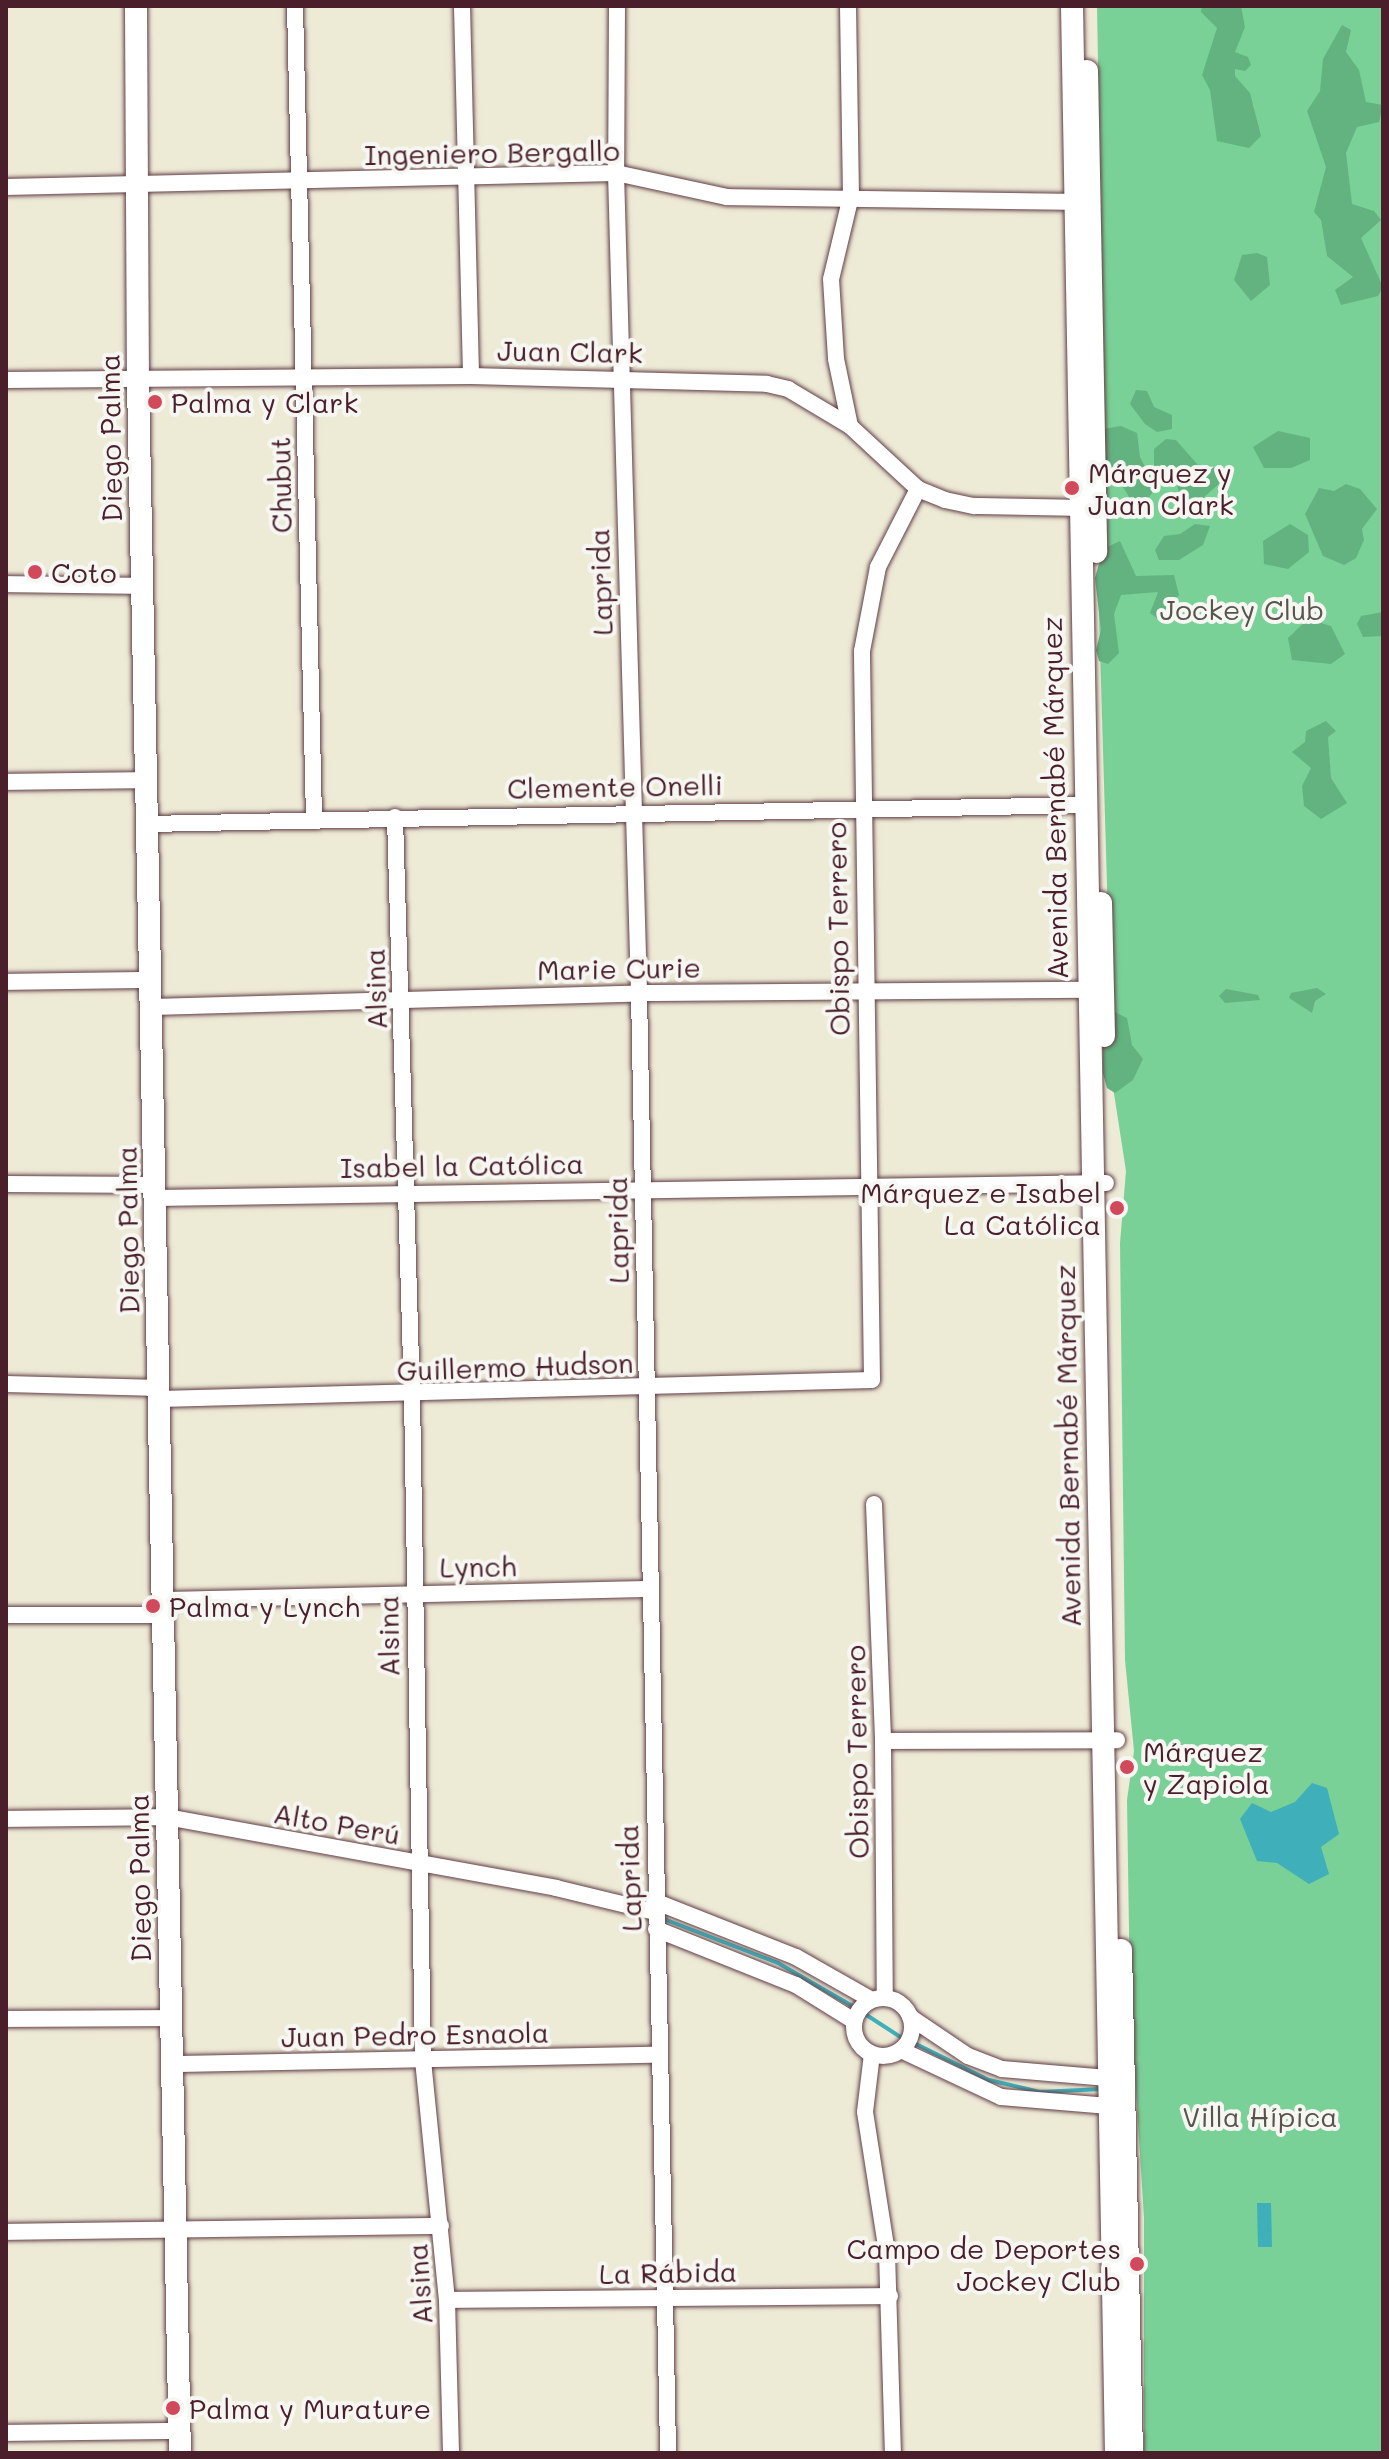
<!DOCTYPE html>
<meta charset="utf-8">
<style>
body{margin:0}
#map{position:relative;width:1389px;height:2459px;overflow:hidden;background:#edead6;font-family:Mali,sans-serif}
div>[style]{position:absolute}
.green>*{inset:0;background:#79d197}
.forest>*{inset:0;background:#62b380}
.water>*{inset:0;background:#3fafba}
.stream>*{height:4px;margin:-2px;padding:0 2px;transform-origin:2px;border-radius:2px;background:#3fafba}
.roads{filter:drop-shadow(0 0 2px #623d45) drop-shadow(0 0 2px #623d45)}
.minor>*{height:16px;margin:-8px;padding:0 8px;transform-origin:8px;border-radius:8px;background:#fff}
.minor>.ring{margin:-8px;padding:0;box-sizing:content-box;background:none;border:16px solid #fff;border-radius:50%}
.major>*{height:22px;margin:-11px;padding:0 11px;transform-origin:11px;border-radius:11px;background:#fff}
.dots>*{width:22px;height:22px;translate:-50% -50%;box-sizing:border-box;border:4px solid #f6f6f2;border-radius:50%}
span{translate:-50% -50%;white-space:nowrap;text-align:center;line-height:1.15;-webkit-text-stroke:8px #f6f6f2;paint-order:stroke}
.street-label{font-size:28px;color:#4a1f2b}
.poi-label{font-size:28px;color:#4a1f2b}
.left{translate:0 -50%;text-align:left}
.right{translate:-100% -50%;text-align:right}
.park-label{font-size:28px;color:#58544b}
.frame{position:absolute;inset:0;border:8px solid #4a1f2b;pointer-events:none}
</style>
<div id="map">
<div class="green">
<i style="clip-path:polygon(1097px 6px,1383px 6px,1383px 2453px,1144px 2453px,1144px 2218px,1130px 1995px,1127px 1800px,1134px 1751px,1125px 1660px,1120px 1243px,1126px 1171px,1113px 1087px,1098px 581px,1106px 508px)"></i>
</div>
<div class="forest">
<i style="clip-path:polygon(1202px 6px,1241px 6px,1245px 27px,1235px 52px,1248px 57px,1251px 65px,1245px 71px,1235px 69px,1235px 76px,1250px 93px,1261px 136px,1249px 148px,1217px 141px,1210px 90px,1202px 75px,1217px 28px,1201px 12px)"></i>
<i style="clip-path:polygon(1342px 25px,1351px 30px,1346px 52px,1359px 70px,1366px 102px,1383px 105px,1379px 122px,1357px 127px,1346px 153px,1352px 204px,1374px 211px,1381px 220px,1361px 238px,1383px 287px,1378px 296px,1341px 305px,1335px 290px,1353px 277px,1327px 256px,1321px 220px,1314px 212px,1326px 167px,1307px 111px,1320px 91px,1323px 59px)"></i>
<i style="clip-path:polygon(1257px 253px,1267px 257px,1270px 285px,1251px 301px,1234px 280px,1242px 255px)"></i>
<i style="clip-path:polygon(1136px 390px,1147px 391px,1154px 407px,1172px 415px,1172px 429px,1157px 432px,1145px 424px,1130px 404px)"></i>
<i style="clip-path:polygon(1121px 426px,1137px 433px,1140px 457px,1156px 488px,1146px 501px,1129px 497px,1116px 475px,1099px 477px,1103px 429px)"></i>
<i style="clip-path:polygon(1278px 431px,1310px 438px,1310px 460px,1291px 468px,1264px 468px,1253px 447px)"></i>
<i style="clip-path:polygon(1176px 440px,1198px 465px,1224px 469px,1220px 483px,1203px 498px,1189px 500px,1178px 490px,1176px 475px,1154px 469px,1154px 449px,1166px 439px)"></i>
<i style="clip-path:polygon(1346px 484px,1360px 489px,1377px 509px,1362px 529px,1364px 540px,1356px 558px,1344px 565px,1323px 556px,1305px 514px,1319px 488px,1334px 491px)"></i>
<i style="clip-path:polygon(1195px 524px,1210px 526px,1203px 545px,1179px 560px,1159px 560px,1155px 550px,1164px 536px,1180px 534px)"></i>
<i style="clip-path:polygon(1290px 524px,1308px 535px,1309px 552px,1288px 569px,1264px 564px,1263px 541px)"></i>
<i style="clip-path:polygon(1120px 541px,1136px 576px,1174px 575px,1179px 595px,1158px 619px,1150px 613px,1158px 592px,1121px 595px,1114px 614px,1119px 653px,1108px 664px,1099px 661px,1096px 650px,1101px 630px,1095px 578px,1103px 549px)"></i>
<i style="clip-path:polygon(1383px 612px,1383px 636px,1363px 637px,1357px 624px,1361px 616px)"></i>
<i style="clip-path:polygon(1308px 619px,1331px 626px,1345px 654px,1331px 664px,1292px 660px,1288px 638px)"></i>
<i style="clip-path:polygon(1326px 721px,1336px 731px,1328px 737px,1331px 778px,1347px 803px,1321px 819px,1304px 806px,1302px 786px,1311px 768px,1292px 752px,1305px 742px,1306px 731px)"></i>
<i style="clip-path:polygon(1317px 988px,1326px 994px,1315px 1001px,1312px 1013px,1289px 998px,1291px 993px)"></i>
<i style="clip-path:polygon(1226px 989px,1258px 995px,1260px 1000px,1225px 1003px,1219px 996px)"></i>
<i style="clip-path:polygon(1113px 1011px,1127px 1018px,1132px 1045px,1143px 1059px,1133px 1080px,1115px 1093px,1107px 1088px,1103px 1074px,1103px 1043px)"></i>
</div>
<div class="water">
<i style="clip-path:polygon(1312px 1783px,1327px 1788px,1339px 1834px,1321px 1847px,1329px 1874px,1309px 1884px,1277px 1863px,1257px 1861px,1240px 1819px,1252px 1803px,1271px 1812px,1295px 1802px)"></i>
<i style="clip-path:polygon(1257px 2203px,1271px 2203px,1272px 2247px,1258px 2247px)"></i>
</div>
<div class="stream">
<i style="left:664px;top:1919px;width:122px;rotate:21.1deg"></i>
<i style="left:778px;top:1963px;width:90px;rotate:30deg"></i>
<i style="left:865px;top:2014px;width:44px;rotate:33deg"></i>
<i style="left:914px;top:2043px;width:84px;rotate:26.3deg"></i>
<i style="left:989px;top:2080px;width:52px;rotate:13.2deg"></i>
<i style="left:1040px;top:2092px;width:62px;rotate:-2.8deg"></i>
</div>
<div class="roads">
<div class="minor">
<i style="left:295px;top:6px;width:814px;rotate:88.66deg"></i>
<i style="left:462px;top:6px;width:370px;rotate:88.6deg"></i>
<i style="left:617px;top:6px;width:167px;rotate:90.3deg"></i>
<i style="left:616px;top:173px;width:820px;rotate:88.39deg"></i>
<i style="left:639px;top:993px;width:1460px;rotate:88.86deg"></i>
<i style="left:848px;top:6px;width:190px;rotate:89.1deg"></i>
<i style="left:851px;top:196px;width:85px;rotate:103.5deg"></i>
<i style="left:831px;top:279px;width:80px;rotate:86.4deg"></i>
<i style="left:836px;top:359px;width:68px;rotate:78.2deg"></i>
<i style="left:6px;top:187px;width:610px;rotate:-1.31deg"></i>
<i style="left:616px;top:173px;width:114px;rotate:12.2deg"></i>
<i style="left:727px;top:197px;width:346px;rotate:0.8deg"></i>
<i style="left:6px;top:380px;width:465px;rotate:-0.5deg"></i>
<i style="left:471px;top:376px;width:296px;rotate:1.5deg"></i>
<i style="left:767px;top:384px;width:22px;rotate:13deg"></i>
<i style="left:788px;top:389px;width:72px;rotate:30.8deg"></i>
<i style="left:850px;top:426px;width:93px;rotate:42.8deg"></i>
<i style="left:918px;top:489px;width:29px;rotate:22deg"></i>
<i style="left:945px;top:500px;width:30px;rotate:12deg"></i>
<i style="left:974px;top:506px;width:116px;rotate:1deg"></i>
<i style="left:6px;top:584px;width:136px;rotate:0.8deg"></i>
<i style="left:6px;top:782px;width:141px;rotate:-0.8deg"></i>
<i style="left:395px;top:817px;width:578px;rotate:88.32deg"></i>
<i style="left:412px;top:1395px;width:665px;rotate:89.05deg"></i>
<i style="left:423px;top:2060px;width:241px;rotate:84.3deg"></i>
<i style="left:447px;top:2300px;width:153px;rotate:88.5deg"></i>
<i style="left:147px;top:824px;width:938px;rotate:-1.16deg"></i>
<i style="left:6px;top:982px;width:145px;rotate:-0.8deg"></i>
<i style="left:152px;top:1007px;width:487px;rotate:-1.6deg"></i>
<i style="left:639px;top:993px;width:448px;rotate:-0.4deg"></i>
<i style="left:6px;top:1184px;width:149px;rotate:0.4deg"></i>
<i style="left:156px;top:1198px;width:950px;rotate:-0.9deg"></i>
<i style="left:6px;top:1384px;width:154px;rotate:1.5deg"></i>
<i style="left:160px;top:1399px;width:712px;rotate:-1.53deg"></i>
<i style="left:872px;top:1380px;width:729px;rotate:-90.79deg"></i>
<i style="left:862px;top:651px;width:86px;rotate:-79.2deg"></i>
<i style="left:878px;top:567px;width:88px;rotate:-62.9deg"></i>
<i style="left:874px;top:1504px;width:237px;rotate:87.8deg"></i>
<i style="left:883px;top:1741px;width:257px;rotate:89.6deg"></i>
<i style="left:164px;top:1600px;width:484px;rotate:-1.3deg"></i>
<i style="left:6px;top:1615px;width:158px"></i>
<i style="left:883px;top:1741px;width:234px;rotate:-0.2deg"></i>
<i style="left:6px;top:1819px;width:161px;rotate:-0.7deg"></i>
<i style="left:167px;top:1817px;width:395px;rotate:10.3deg"></i>
<i style="left:556px;top:1888px;width:102px;rotate:13.6deg"></i>
<i style="left:654px;top:1901px;width:153px;rotate:21.5deg"></i>
<i style="left:796px;top:1957px;width:87px;rotate:29.5deg"></i>
<i style="left:656px;top:1929px;width:151px;rotate:21.8deg"></i>
<i style="left:796px;top:1985px;width:68px;rotate:31.8deg"></i>
<i class="ring" style="left:854px;top:1998px;width:42px;height:42px"></i>
<i style="left:910px;top:2017px;width:70px;rotate:33.9deg"></i>
<i style="left:968px;top:2056px;width:36px;rotate:21deg"></i>
<i style="left:1002px;top:2069px;width:106px;rotate:4.9deg"></i>
<i style="left:6px;top:2019px;width:166px;rotate:-0.3deg"></i>
<i style="left:901px;top:2050px;width:110px;rotate:25.2deg"></i>
<i style="left:1001px;top:2097px;width:108px;rotate:4.8deg"></i>
<i style="left:872px;top:2054px;width:58px;rotate:96.9deg"></i>
<i style="left:865px;top:2112px;width:143px;rotate:81.1deg"></i>
<i style="left:887px;top:2253px;width:200px;rotate:88.3deg"></i>
<i style="left:174px;top:2064px;width:483px;rotate:-1.1deg"></i>
<i style="left:6px;top:2232px;width:435px;rotate:-0.8deg"></i>
<i style="left:447px;top:2300px;width:443px;rotate:-0.5deg"></i>
<i style="left:6px;top:2433px;width:174px;rotate:-0.7deg"></i>
</div>
<div class="major">
<i style="left:136px;top:6px;width:376px;rotate:89.7deg"></i>
<i style="left:138px;top:382px;width:2071px;rotate:88.84deg"></i>
<i style="left:1072px;top:6px;width:2447px;rotate:88.97deg"></i>
<i style="left:1087px;top:71px;width:481px;rotate:88.9deg"></i>
<i style="left:1101px;top:903px;width:133px;rotate:88.7deg"></i>
<i style="left:1121px;top:1950px;width:503px;rotate:88.75deg"></i>
</div>
</div>
<div class="dots">
<i style="left:155px;top:402px;background:#d1495b"></i>
<i style="left:1072px;top:488px;background:#d1495b"></i>
<i style="left:35px;top:572px;background:#d1495b"></i>
<i style="left:1117px;top:1208px;background:#d1495b"></i>
<i style="left:153px;top:1606px;background:#d1495b"></i>
<i style="left:1127px;top:1767px;background:#d1495b"></i>
<i style="left:1137px;top:2264px;background:#d1495b"></i>
<i style="left:173px;top:2408px;background:#d1495b"></i>
</div>
<div class="street-label">
<span style="left:492px;top:152px;rotate:-1deg">Ingeniero Bergallo</span>
<span style="left:570px;top:351px;rotate:1deg">Juan Clark</span>
<span style="left:110px;top:438px;rotate:-91deg">Diego Palma</span>
<span style="left:280px;top:485px;rotate:-91deg">Chubut</span>
<span style="left:600px;top:582px;rotate:-92deg">Laprida</span>
<span style="left:615px;top:786px;rotate:-1deg">Clemente Onelli</span>
<span style="left:1054px;top:798px;rotate:-91deg">Avenida Bernabé Márquez</span>
<span style="left:837px;top:929px;rotate:-91deg">Obispo Terrero</span>
<span style="left:619px;top:968px;rotate:-1deg">Marie Curie</span>
<span style="left:375px;top:989px;rotate:-92deg">Alsina</span>
<span style="left:462px;top:1165px;rotate:-1deg">Isabel la Católica</span>
<span style="left:127px;top:1230px;rotate:-91deg">Diego Palma</span>
<span style="left:617px;top:1230px;rotate:-91deg">Laprida</span>
<span style="left:515px;top:1366px;rotate:-2deg">Guillermo Hudson</span>
<span style="left:1067px;top:1446px;rotate:-91deg">Avenida Bernabé Márquez</span>
<span style="left:478px;top:1566px;rotate:-1deg">Lynch</span>
<span style="left:388px;top:1636px;rotate:-91deg">Alsina</span>
<span style="left:856px;top:1752px;rotate:-91deg">Obispo Terrero</span>
<span style="left:337px;top:1823px;rotate:10deg">Alto Perú</span>
<span style="left:139px;top:1878px;rotate:-91deg">Diego Palma</span>
<span style="left:629px;top:1878px;rotate:-92deg">Laprida</span>
<span style="left:415px;top:2034px;rotate:-1deg">Juan Pedro Esnaola</span>
<span style="left:668px;top:2272px;rotate:-1deg">La Rábida</span>
<span style="left:419px;top:2284px;rotate:-94deg">Alsina</span>
</div>
<div class="poi-label">
<span class="left" style="left:171px;top:402px">Palma y Clark</span>
<span class="left" style="left:1088px;top:488px">Márquez y<br>Juan Clark</span>
<span class="left" style="left:51px;top:572px">Coto</span>
<span class="right" style="left:1101px;top:1208px">Márquez e Isabel<br>La Católica</span>
<span class="left" style="left:169px;top:1606px">Palma y Lynch</span>
<span class="left" style="left:1143px;top:1767px">Márquez<br>y Zapiola</span>
<span class="right" style="left:1121px;top:2264px">Campo de Deportes<br>Jockey Club</span>
<span class="left" style="left:189px;top:2408px">Palma y Murature</span>
</div>
<div class="park-label">
<span style="left:1242px;top:609px">Jockey Club</span>
<span style="left:1260px;top:2116px">Villa Hípica</span>
</div>
<div class="frame"></div>
</div>
